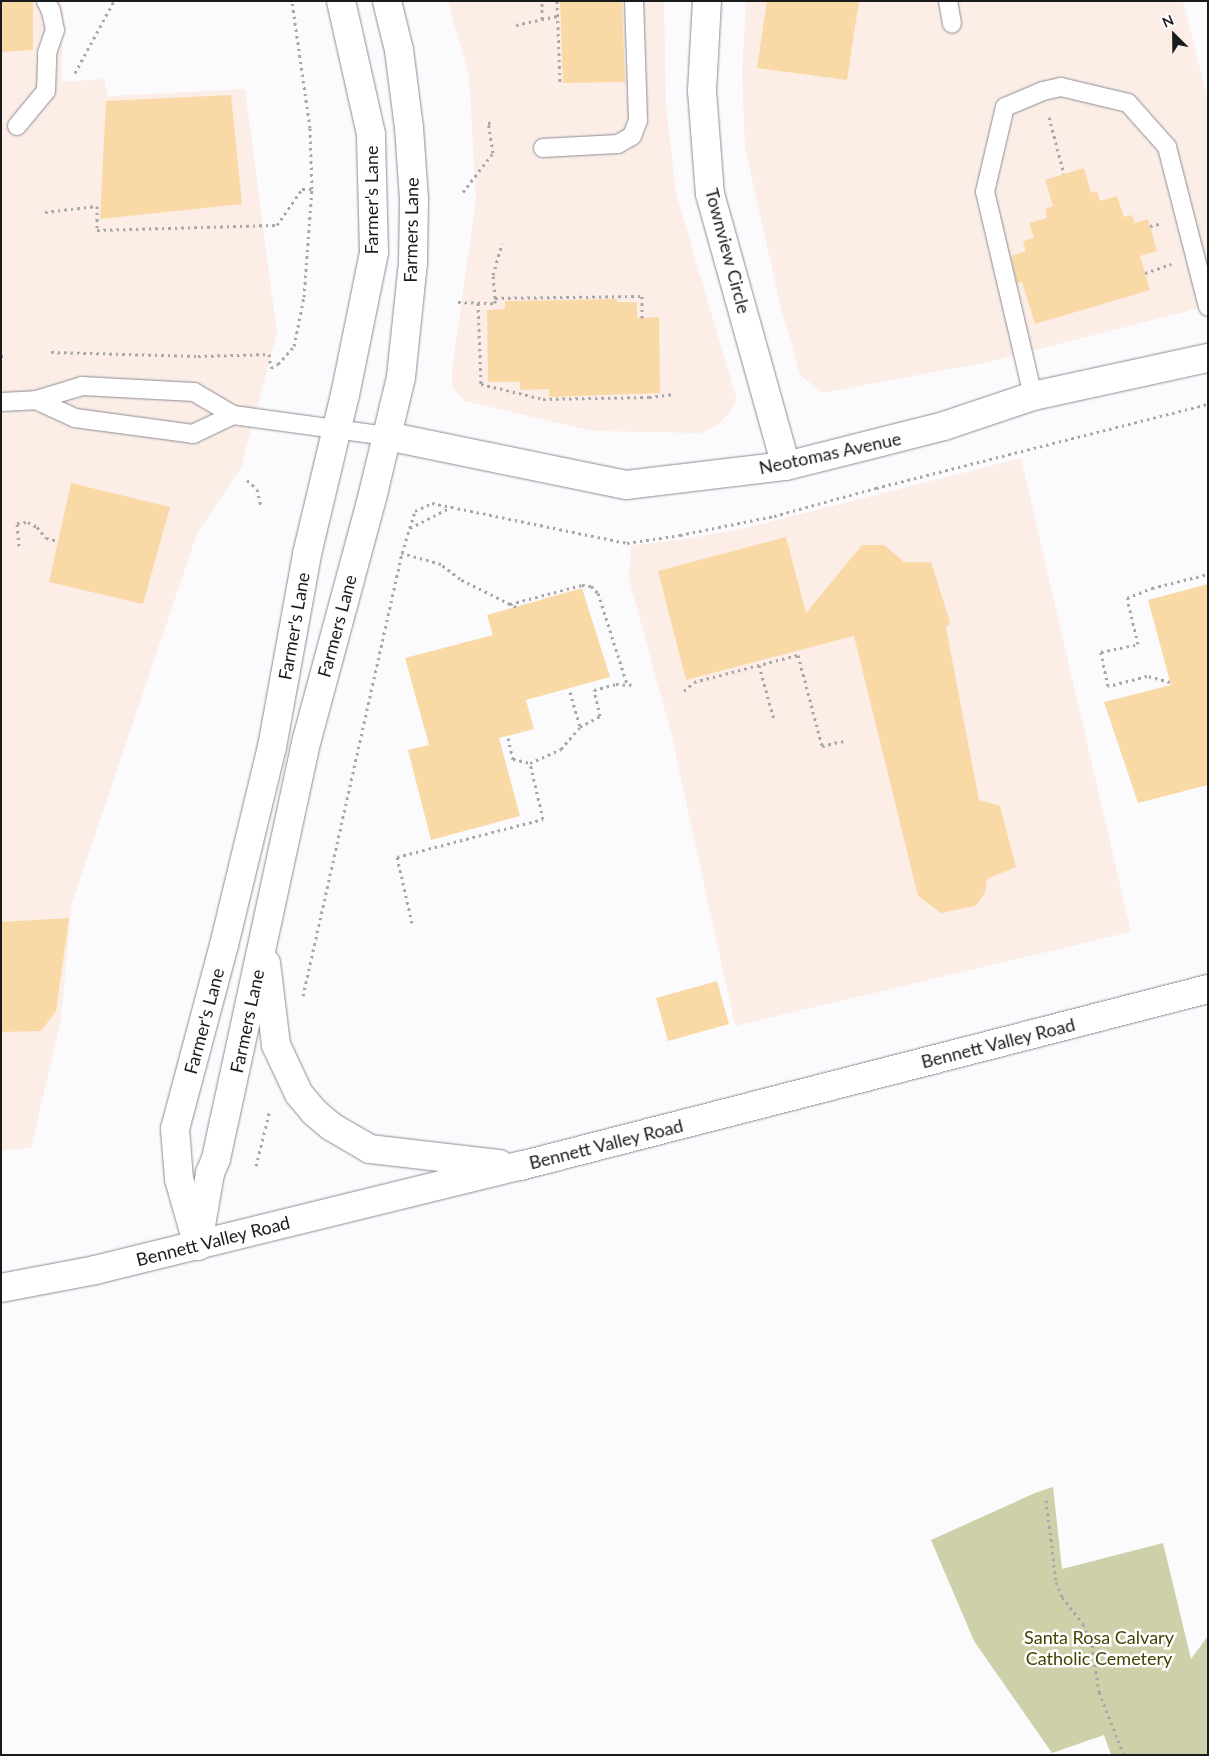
<!DOCTYPE html>
<style>
body{margin:0}
#map{position:relative;width:1209px;height:1756px;overflow:hidden;background:#fbfbfe;font-family:Lato,sans-serif}
div>[style]{position:absolute}
.commercial>*{inset:0;background:#fceee7}
.green>*{inset:0;background:#cdd0a8}
.building>*{inset:0;background:#f9d9a6}
.path>*{height:3px;margin-top:-1.5px;transform-origin:0;background:repeating-linear-gradient(90deg,#a7a7aa 0 2.5px,transparent 0 6.5px)}
.roads{filter:drop-shadow(0 0 1px #8b8b93) drop-shadow(0 0 1px #8b8b93)}
.service>*{height:18px;margin:-9px;padding:0 9px;transform-origin:9px;border-radius:9px;background:#fff}
.minor>*{height:28px;margin:-14px;padding:0 14px;transform-origin:14px;border-radius:14px;background:#fff}
.tertiary>*{height:28px;margin:-14px;padding:0 14px;transform-origin:14px;border-radius:14px;background:#fff}
span{translate:-50% -50%;white-space:nowrap;text-align:center;line-height:1.15;-webkit-text-stroke:5px #fff;paint-order:stroke}
.street-label{font-size:18px;color:#1a1b1d}
.park-label{font-size:18px;color:#424300}
.frame{position:absolute;inset:0;border:2px solid #1a1b1d;pointer-events:none}
.north{position:absolute;left:1149px;top:10px;width:50px;height:50px;-webkit-text-stroke:4px #fff;paint-order:stroke;rotate:337deg;font-size:14px;font-weight:700;line-height:20px;text-align:center;color:#1a1b1d}
.north::after{content:'';display:block;margin:auto;width:18px;height:22px;background:#1a1b1d;clip-path:polygon(50% 0,100% 100%,50% 72%,0 100%)}
</style>
<div id="map">
<div class="commercial">
<i style="clip-path:polygon(1px 1px,61px 1px,64px 9px,61px 82px,104px 79px,108px 96px,245px 89px,277px 333px,241px 468px,197px 534px,72px 903px,61px 1020px,31px 1148px,1px 1151px)"></i>
<i style="clip-path:polygon(448px 1px,664px 1px,666px 103px,676px 193px,737px 400px,729px 413px,718px 425px,700px 433px,592px 431px,465px 401px,452px 388px,452px 370px,476px 199px,469px 77px)"></i>
<i style="clip-path:polygon(746px 1px,1183px 1px,1208px 101px,1208px 306px,989px 362px,822px 393px,800px 375px,780px 304px,745px 148px,742px 72px)"></i>
<i style="clip-path:polygon(1021px 458px,1131px 932px,735px 1026px,671px 733px,629px 579px,631px 545px,687px 539px,749px 527px)"></i>
</div>
<div class="green">
<i style="clip-path:polygon(1053px 1487px,1062px 1569px,1163px 1543px,1191px 1659px,1208px 1636px,1208px 1755px,1111px 1755px,1104px 1735px,1052px 1753px,974px 1641px,931px 1540px,1035px 1493px)"></i>
</div>
<div class="building">
<i style="clip-path:polygon(1px 1px,33px 1px,33px 50px,1px 52px)"></i>
<i style="clip-path:polygon(560px 1px,622px 1px,625px 82px,563px 83px)"></i>
<i style="clip-path:polygon(767px 1px,859px 1px,847px 80px,757px 68px)"></i>
<i style="clip-path:polygon(231px 95px,242px 204px,100px 219px,106px 101px)"></i>
<i style="clip-path:polygon(1084px 168px,1091px 193px,1097px 191px,1100px 201px,1117px 196px,1124px 217px,1132px 215px,1135px 223px,1148px 219px,1157px 251px,1140px 256px,1150px 290px,1035px 324px,1022px 282px,1017px 283px,1011px 256px,1026px 251px,1023px 241px,1034px 238px,1029px 223px,1047px 218px,1045px 209px,1053px 206px,1045px 180px)"></i>
<i style="clip-path:polygon(617px 299px,617px 302px,637px 302px,637px 318px,659px 317px,660px 393px,549px 397px,549px 389px,520px 390px,520px 382px,488px 382px,487px 310px,505px 309px,505px 301px)"></i>
<i style="clip-path:polygon(71px 483px,170px 507px,143px 604px,49px 582px)"></i>
<i style="clip-path:polygon(786px 537px,806px 613px,862px 545px,884px 545px,904px 562px,931px 562px,950px 622px,946px 628px,979px 800px,1000px 806px,1016px 867px,987px 879px,985px 893px,975px 906px,941px 913px,918px 896px,854px 636px,686px 680px,658px 571px)"></i>
<i style="clip-path:polygon(1208px 584px,1208px 785px,1138px 803px,1104px 702px,1171px 685px,1148px 600px)"></i>
<i style="clip-path:polygon(582px 588px,610px 677px,526px 700px,534px 729px,499px 738px,520px 816px,431px 840px,408px 750px,429px 745px,405px 658px,493px 635px,487px 615px)"></i>
<i style="clip-path:polygon(69px 918px,56px 1011px,41px 1031px,1px 1032px,1px 922px)"></i>
<i style="clip-path:polygon(717px 981px,729px 1024px,668px 1041px,656px 998px)"></i>
</div>
<div class="path">
<i style="left:557px;top:1px;width:82px;rotate:87.9deg"></i>
<i style="left:542px;top:19px;width:18px;rotate:-90deg"></i>
<i style="left:516px;top:25px;width:42px;rotate:-12.4deg"></i>
<i style="left:75px;top:73px;width:82px;rotate:-61.6deg"></i>
<i style="left:1049px;top:117px;width:59px;rotate:75.3deg"></i>
<i style="left:463px;top:192px;width:49px;rotate:-52.4deg"></i>
<i style="left:493px;top:153px;width:30px;rotate:-99deg"></i>
<i style="left:488px;top:123px;width:5px;rotate:-11deg"></i>
<i style="left:45px;top:212px;width:52px;rotate:-6.6deg"></i>
<i style="left:97px;top:206px;width:24px;rotate:90deg"></i>
<i style="left:97px;top:230px;width:180px;rotate:-1.6deg"></i>
<i style="left:277px;top:225px;width:44px;rotate:-55.2deg"></i>
<i style="left:302px;top:189px;width:10px"></i>
<i style="left:312px;top:189px;width:61px;rotate:-91.9deg"></i>
<i style="left:310px;top:128px;width:128px;rotate:-98.1deg"></i>
<i style="left:1150px;top:226px;width:9px;rotate:-13deg"></i>
<i style="left:1145px;top:273px;width:28px;rotate:-19deg"></i>
<i style="left:495px;top:298px;width:23px;rotate:-95deg"></i>
<i style="left:493px;top:275px;width:33px;rotate:-74deg"></i>
<i style="left:458px;top:302px;width:37px;rotate:2deg"></i>
<i style="left:495px;top:303px;width:5px;rotate:-90deg"></i>
<i style="left:495px;top:298px;width:147px;rotate:-0.8deg"></i>
<i style="left:642px;top:296px;width:22px;rotate:90deg"></i>
<i style="left:478px;top:303px;width:81px;rotate:87.9deg"></i>
<i style="left:481px;top:384px;width:64px;rotate:13.6deg"></i>
<i style="left:543px;top:399px;width:106px;rotate:-1.1deg"></i>
<i style="left:649px;top:397px;width:23px;rotate:-7deg"></i>
<i style="left:51px;top:352px;width:147px;rotate:1.6deg"></i>
<i style="left:198px;top:356px;width:71px;rotate:-1.6deg"></i>
<i style="left:269px;top:354px;width:14px;rotate:82deg"></i>
<i style="left:271px;top:368px;width:8px;rotate:-30deg"></i>
<i style="left:278px;top:364px;width:24px;rotate:-48deg"></i>
<i style="left:294px;top:346px;width:50px;rotate:-78.5deg"></i>
<i style="left:304px;top:297px;width:108px;rotate:-85.8deg"></i>
<i style="left:1px;top:356px;width:4px"></i>
<i style="left:247px;top:480px;width:13px;rotate:42deg"></i>
<i style="left:257px;top:489px;width:17px;rotate:77deg"></i>
<i style="left:410px;top:528px;width:46px;rotate:-27.1deg"></i>
<i style="left:19px;top:546px;width:23px;rotate:-95deg"></i>
<i style="left:17px;top:523px;width:11px;rotate:-5deg"></i>
<i style="left:28px;top:522px;width:10px;rotate:29deg"></i>
<i style="left:37px;top:527px;width:14px;rotate:51deg"></i>
<i style="left:46px;top:538px;width:12px;rotate:14deg"></i>
<i style="left:510px;top:604px;width:74px;rotate:-14.8deg"></i>
<i style="left:582px;top:585px;width:9px;rotate:6deg"></i>
<i style="left:591px;top:586px;width:10px;rotate:45deg"></i>
<i style="left:598px;top:593px;width:96px;rotate:72.3deg"></i>
<i style="left:516px;top:607px;width:63px;rotate:-153.4deg"></i>
<i style="left:460px;top:579px;width:24px;rotate:-142deg"></i>
<i style="left:441px;top:564px;width:41px;rotate:-164.2deg"></i>
<i style="left:402px;top:553px;width:44px;rotate:-72.8deg"></i>
<i style="left:415px;top:511px;width:19px;rotate:-25deg"></i>
<i style="left:432px;top:503px;width:199px;rotate:11.6deg"></i>
<i style="left:627px;top:543px;width:54px;rotate:-8.6deg"></i>
<i style="left:680px;top:535px;width:96px;rotate:-11.4deg"></i>
<i style="left:774px;top:516px;width:106px;rotate:-15.4deg"></i>
<i style="left:876px;top:488px;width:342px;rotate:-14.2deg"></i>
<i style="left:759px;top:665px;width:57px;rotate:74.7deg"></i>
<i style="left:1170px;top:682px;width:24px;rotate:-165deg"></i>
<i style="left:1147px;top:676px;width:40px;rotate:165.6deg"></i>
<i style="left:1108px;top:686px;width:35px;rotate:-102deg"></i>
<i style="left:1101px;top:652px;width:38px;rotate:-12deg"></i>
<i style="left:1138px;top:644px;width:47px;rotate:-103.4deg"></i>
<i style="left:1127px;top:598px;width:27px;rotate:-22deg"></i>
<i style="left:1152px;top:588px;width:58px;rotate:-14deg"></i>
<i style="left:684px;top:691px;width:13px;rotate:-42deg"></i>
<i style="left:694px;top:682px;width:107px;rotate:-14.6deg"></i>
<i style="left:798px;top:655px;width:94px;rotate:75.2deg"></i>
<i style="left:822px;top:746px;width:23px;rotate:-13deg"></i>
<i style="left:570px;top:692px;width:36px;rotate:74deg"></i>
<i style="left:508px;top:738px;width:22px;rotate:77deg"></i>
<i style="left:513px;top:759px;width:17px;rotate:13deg"></i>
<i style="left:412px;top:923px;width:68px;rotate:-102.8deg"></i>
<i style="left:397px;top:857px;width:151px;rotate:-14.6deg"></i>
<i style="left:543px;top:819px;width:57px;rotate:-103.1deg"></i>
<i style="left:530px;top:763px;width:34px;rotate:-24deg"></i>
<i style="left:561px;top:749px;width:29px;rotate:-49deg"></i>
<i style="left:580px;top:727px;width:23px;rotate:-29deg"></i>
<i style="left:600px;top:716px;width:27px;rotate:-103deg"></i>
<i style="left:594px;top:690px;width:23px;rotate:-15deg"></i>
<i style="left:616px;top:684px;width:17px;rotate:3deg"></i>
<i style="left:303px;top:996px;width:454px;rotate:-77.4deg"></i>
<i style="left:256px;top:1166px;width:58px;rotate:-76deg"></i>
<i style="left:1046px;top:1500px;width:83px;rotate:83deg"></i>
<i style="left:1056px;top:1582px;width:16px;rotate:68deg"></i>
<i style="left:1062px;top:1597px;width:34px;rotate:52deg"></i>
<i style="left:1083px;top:1624px;width:23px;rotate:67deg"></i>
<i style="left:1092px;top:1645px;width:48px;rotate:81.5deg"></i>
<i style="left:1099px;top:1692px;width:68px;rotate:68.4deg"></i>
</div>
<div class="roads">
<div class="service">
<i style="left:948px;top:1px;width:23px;rotate:80deg"></i>
<i style="left:17px;top:126px;width:45px;rotate:-50.4deg"></i>
<i style="left:46px;top:91px;width:38px;rotate:-88deg"></i>
<i style="left:47px;top:53px;width:24px;rotate:-71deg"></i>
<i style="left:55px;top:30px;width:19px;rotate:-102deg"></i>
<i style="left:51px;top:11px;width:11px;rotate:-117deg"></i>
<i style="left:543px;top:148px;width:75px;rotate:-3.1deg"></i>
<i style="left:618px;top:144px;width:16px;rotate:-30deg"></i>
<i style="left:632px;top:136px;width:17px;rotate:-69deg"></i>
<i style="left:638px;top:120px;width:119px;rotate:-91.9deg"></i>
<i style="left:1033px;top:396px;width:210px;rotate:-103.2deg"></i>
<i style="left:985px;top:192px;width:87px;rotate:-76.8deg"></i>
<i style="left:1005px;top:107px;width:41px;rotate:-22.8deg"></i>
<i style="left:1043px;top:91px;width:18px;rotate:-13deg"></i>
<i style="left:1061px;top:87px;width:69px;rotate:13.4deg"></i>
<i style="left:1128px;top:103px;width:59px;rotate:48.4deg"></i>
<i style="left:1167px;top:147px;width:165px;rotate:75.6deg"></i>
<i style="left:36px;top:400px;width:43px;rotate:24.8deg"></i>
<i style="left:75px;top:418px;width:119px;rotate:7.7deg"></i>
<i style="left:193px;top:434px;width:44px;rotate:-25.4deg"></i>
<i style="left:1px;top:402px;width:35px;rotate:-3deg"></i>
<i style="left:36px;top:400px;width:48px;rotate:-16.9deg"></i>
<i style="left:82px;top:386px;width:112px;rotate:3.1deg"></i>
<i style="left:194px;top:392px;width:45px;rotate:30.5deg"></i>
<i style="left:233px;top:415px;width:155px;rotate:7.8deg"></i>
</div>
<div class="minor">
<i style="left:707px;top:1px;width:90px;rotate:93.2deg"></i>
<i style="left:702px;top:91px;width:103px;rotate:85.6deg"></i>
<i style="left:710px;top:194px;width:282px;rotate:74.4deg"></i>
<i style="left:387px;top:436px;width:244px;rotate:11.6deg"></i>
<i style="left:626px;top:485px;width:161px;rotate:-6.8deg"></i>
<i style="left:786px;top:466px;width:163px;rotate:-14.2deg"></i>
<i style="left:944px;top:426px;width:94px;rotate:-18.6deg"></i>
<i style="left:1033px;top:396px;width:179px;rotate:-12.3deg"></i>
</div>
<div class="tertiary">
<i style="left:266px;top:963px;width:83px;rotate:83deg"></i>
<i style="left:276px;top:1045px;width:54px;rotate:64.9deg"></i>
<i style="left:299px;top:1094px;width:23px;rotate:50deg"></i>
<i style="left:314px;top:1112px;width:23px;rotate:40deg"></i>
<i style="left:332px;top:1127px;width:44px;rotate:30.1deg"></i>
<i style="left:370px;top:1149px;width:130px;rotate:6.6deg"></i>
<i style="left:199px;top:1237px;width:65px;rotate:-80.2deg"></i>
<i style="left:210px;top:1173px;width:15px;rotate:-67deg"></i>
<i style="left:216px;top:1159px;width:38px;rotate:-78deg"></i>
<i style="left:224px;top:1122px;width:392px;rotate:-77.8deg"></i>
<i style="left:307px;top:739px;width:250px;rotate:-74.9deg"></i>
<i style="left:372px;top:498px;width:124px;rotate:-76.5deg"></i>
<i style="left:401px;top:377px;width:115px;rotate:-84deg"></i>
<i style="left:413px;top:263px;width:64px;rotate:-89.1deg"></i>
<i style="left:414px;top:199px;width:71px;rotate:-94deg"></i>
<i style="left:409px;top:128px;width:79px;rotate:-97.3deg"></i>
<i style="left:399px;top:50px;width:50px;rotate:-103.8deg"></i>
<i style="left:198px;top:1246px;width:70px;rotate:-105.8deg"></i>
<i style="left:179px;top:1179px;width:50px;rotate:-94.6deg"></i>
<i style="left:175px;top:1129px;width:190px;rotate:-75.1deg"></i>
<i style="left:224px;top:945px;width:204px;rotate:-76.4deg"></i>
<i style="left:272px;top:747px;width:196px;rotate:-79.7deg"></i>
<i style="left:307px;top:554px;width:163px;rotate:-76.6deg"></i>
<i style="left:345px;top:395px;width:146px;rotate:-78.5deg"></i>
<i style="left:374px;top:252px;width:118px;rotate:-91.5deg"></i>
<i style="left:371px;top:134px;width:136px;rotate:-102.7deg"></i>
<i style="left:1px;top:1288px;width:96px;rotate:-10.8deg"></i>
<i style="left:95px;top:1270px;width:438px;rotate:-13.8deg"></i>
<i style="left:520px;top:1166px;width:710px;rotate:-14.43deg"></i>
</div>
</div>
<div class="street-label">
<span style="left:371px;top:200px;rotate:-90deg">Farmer's Lane</span>
<span style="left:411px;top:230px;rotate:-89deg">Farmers Lane</span>
<span style="left:728px;top:251px;rotate:75deg">Townview Circle</span>
<span style="left:830px;top:453px;rotate:-12deg">Neotomas Avenue</span>
<span style="left:294px;top:626px;rotate:-80deg">Farmer's Lane</span>
<span style="left:337px;top:626px;rotate:-75deg">Farmers Lane</span>
<span style="left:204px;top:1021px;rotate:-75deg">Farmer's Lane</span>
<span style="left:247px;top:1021px;rotate:-78deg">Farmers Lane</span>
<span style="left:998px;top:1043px;rotate:-14deg">Bennett Valley Road</span>
<span style="left:606px;top:1144px;rotate:-14deg">Bennett Valley Road</span>
<span style="left:213px;top:1241px;rotate:-14deg">Bennett Valley Road</span>
</div>
<div class="park-label">
<span style="left:1099px;top:1648px">Santa Rosa Calvary<br>Catholic Cemetery</span>
</div>
<div class="frame"></div>
<div class="north">N</div>
</div>
